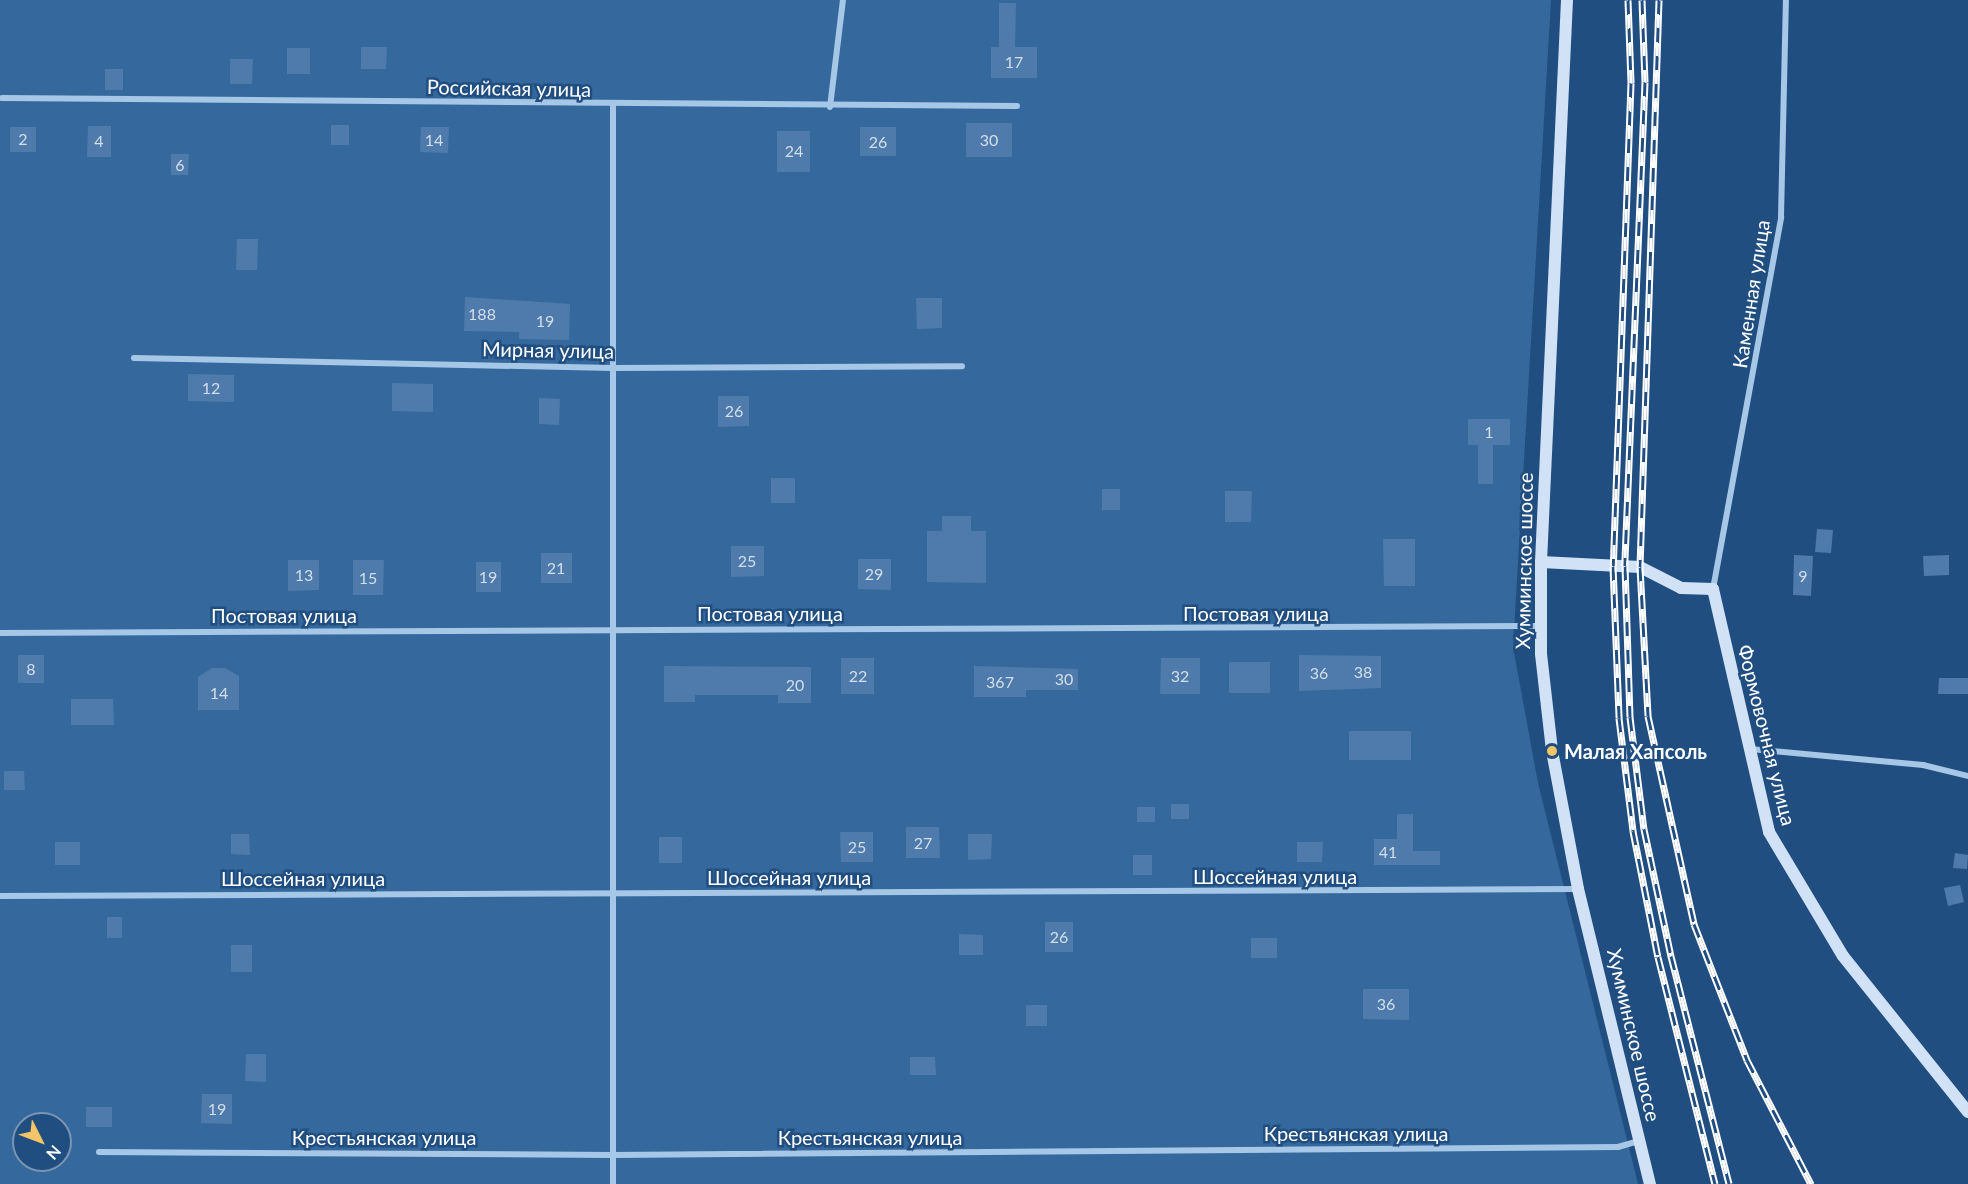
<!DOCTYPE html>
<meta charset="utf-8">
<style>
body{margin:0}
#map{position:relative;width:1968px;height:1184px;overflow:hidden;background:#214e80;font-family:Lato,sans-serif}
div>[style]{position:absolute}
.green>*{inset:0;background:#35699e}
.building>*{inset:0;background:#4e7bab}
.street>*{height:6px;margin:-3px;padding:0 3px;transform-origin:3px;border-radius:3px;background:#a7c7e7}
.secondary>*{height:12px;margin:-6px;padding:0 6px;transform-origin:6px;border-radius:6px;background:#d1e2f6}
.rail>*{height:7px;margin-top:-3.5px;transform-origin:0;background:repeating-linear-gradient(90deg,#214e80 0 14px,#fff 0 28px);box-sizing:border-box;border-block:2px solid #fff}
.dots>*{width:16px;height:16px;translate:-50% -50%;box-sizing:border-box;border:3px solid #214e80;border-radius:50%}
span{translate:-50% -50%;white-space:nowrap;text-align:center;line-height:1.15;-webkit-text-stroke:5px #214e80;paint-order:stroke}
.number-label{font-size:16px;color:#d3deea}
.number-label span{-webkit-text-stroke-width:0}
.street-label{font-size:20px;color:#fff}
.poi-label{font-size:20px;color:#fff;font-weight:700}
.left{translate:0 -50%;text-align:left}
.north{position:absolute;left:12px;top:1112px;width:60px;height:60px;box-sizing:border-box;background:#214e80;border:2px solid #7a95b3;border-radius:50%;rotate:132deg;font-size:16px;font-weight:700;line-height:24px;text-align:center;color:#fff}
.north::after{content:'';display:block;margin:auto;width:21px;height:27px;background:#f4c568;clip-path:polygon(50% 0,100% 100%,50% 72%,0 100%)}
</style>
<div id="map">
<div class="green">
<i style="clip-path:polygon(evenodd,0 0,1551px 0,1513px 647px,1538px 783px,1638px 1184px,0 1184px,0 0,24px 1124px,60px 1124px,60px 1160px,24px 1160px,24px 1124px)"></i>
</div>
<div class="building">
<i style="clip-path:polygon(999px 3px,1016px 3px,1015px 47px,1037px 47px,1037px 78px,991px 78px,991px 47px,999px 47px)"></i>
<i style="clip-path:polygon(361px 47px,387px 47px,386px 69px,361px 69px)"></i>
<i style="clip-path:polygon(287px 48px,310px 48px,310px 74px,287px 74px)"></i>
<i style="clip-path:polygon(230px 59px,253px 59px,252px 84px,230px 84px)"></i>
<i style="clip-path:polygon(105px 69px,123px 69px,123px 90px,105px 90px)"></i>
<i style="clip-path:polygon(966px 123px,1012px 123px,1012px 157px,966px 157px)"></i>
<i style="clip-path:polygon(331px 125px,349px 125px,349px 145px,331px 145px)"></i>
<i style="clip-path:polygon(88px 126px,111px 126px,111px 157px,87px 157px)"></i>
<i style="clip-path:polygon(10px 127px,36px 127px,36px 152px,10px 152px)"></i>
<i style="clip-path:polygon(421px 127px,449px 127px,448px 153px,420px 152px)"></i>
<i style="clip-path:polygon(860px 127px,896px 127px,896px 156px,860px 156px)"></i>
<i style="clip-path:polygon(777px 131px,810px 131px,810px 172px,777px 172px)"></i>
<i style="clip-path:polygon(171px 154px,189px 154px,188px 175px,171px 175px)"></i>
<i style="clip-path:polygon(237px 239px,258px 239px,257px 270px,236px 270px)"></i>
<i style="clip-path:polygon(465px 297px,570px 304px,569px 340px,519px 339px,519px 332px,464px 331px)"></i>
<i style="clip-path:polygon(916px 298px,942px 298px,942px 328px,917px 329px)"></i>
<i style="clip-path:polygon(188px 374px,234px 375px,234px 402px,188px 401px)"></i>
<i style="clip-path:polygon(392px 383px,433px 384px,433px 412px,392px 411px)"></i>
<i style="clip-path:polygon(718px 396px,749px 396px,749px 426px,718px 427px)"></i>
<i style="clip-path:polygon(539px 398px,560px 399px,559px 425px,539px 424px)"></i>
<i style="clip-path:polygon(1468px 419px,1510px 419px,1510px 445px,1493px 445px,1493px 484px,1478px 484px,1478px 445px,1468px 445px)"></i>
<i style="clip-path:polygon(771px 478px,795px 478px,795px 503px,771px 503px)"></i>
<i style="clip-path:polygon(1102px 489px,1120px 489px,1120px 510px,1102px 510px)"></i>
<i style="clip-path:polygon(1225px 491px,1252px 491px,1251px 522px,1225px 522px)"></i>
<i style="clip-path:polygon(942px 516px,971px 516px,971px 531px,986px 531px,986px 583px,927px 582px,927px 531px,942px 531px)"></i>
<i style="clip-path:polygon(1817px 529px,1833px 530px,1831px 553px,1815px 552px)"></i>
<i style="clip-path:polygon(1383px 539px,1415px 539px,1415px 586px,1384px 586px)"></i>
<i style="clip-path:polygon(731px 546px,764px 546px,764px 576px,731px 577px)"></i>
<i style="clip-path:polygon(541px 553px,572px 553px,572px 583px,541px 583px)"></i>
<i style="clip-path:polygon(1794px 555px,1813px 556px,1811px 596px,1793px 595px)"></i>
<i style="clip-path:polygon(1949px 555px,1949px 575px,1924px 576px,1923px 556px)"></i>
<i style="clip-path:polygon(858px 559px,891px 559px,891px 590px,858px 589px)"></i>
<i style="clip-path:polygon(288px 560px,319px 560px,319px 590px,288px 591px)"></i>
<i style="clip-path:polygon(353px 560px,384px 560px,383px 595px,353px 595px)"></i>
<i style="clip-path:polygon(476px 562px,501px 562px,501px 592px,476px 592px)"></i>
<i style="clip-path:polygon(18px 655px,44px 655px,44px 683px,18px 683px)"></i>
<i style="clip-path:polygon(1299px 655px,1381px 656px,1381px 688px,1299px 691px)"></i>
<i style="clip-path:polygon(841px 658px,874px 658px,874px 694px,841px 694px)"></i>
<i style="clip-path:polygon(1161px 658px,1200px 658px,1200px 694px,1160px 694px)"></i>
<i style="clip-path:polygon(1229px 662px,1270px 662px,1270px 693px,1229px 693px)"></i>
<i style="clip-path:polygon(664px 666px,811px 667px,811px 703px,778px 703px,778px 695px,695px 695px,695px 702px,664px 702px)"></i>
<i style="clip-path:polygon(974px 666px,1078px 669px,1078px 690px,1026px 690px,1026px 697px,974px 697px)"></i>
<i style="clip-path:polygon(212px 668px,225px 668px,239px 676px,239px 710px,198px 710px,198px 677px)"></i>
<i style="clip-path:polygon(1939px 678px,1968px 678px,1968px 694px,1938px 694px)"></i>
<i style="clip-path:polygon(71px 699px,113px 699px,114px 725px,71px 725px)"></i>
<i style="clip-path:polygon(1349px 731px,1411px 731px,1411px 760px,1349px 760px)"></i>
<i style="clip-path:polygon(4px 771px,24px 771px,25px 790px,4px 790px)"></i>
<i style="clip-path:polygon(1171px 804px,1189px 804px,1189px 819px,1171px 819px)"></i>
<i style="clip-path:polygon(1137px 807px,1155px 807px,1155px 822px,1137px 822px)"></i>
<i style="clip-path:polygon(1397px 814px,1413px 814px,1413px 851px,1440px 851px,1440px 865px,1374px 865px,1374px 839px,1397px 839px)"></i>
<i style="clip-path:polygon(906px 827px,939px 827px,940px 858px,906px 858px)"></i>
<i style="clip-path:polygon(840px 832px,873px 832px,873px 862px,841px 862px)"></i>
<i style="clip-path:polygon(231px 834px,249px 834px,250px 855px,231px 854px)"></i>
<i style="clip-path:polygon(968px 834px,992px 834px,991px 859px,968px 860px)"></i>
<i style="clip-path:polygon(659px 837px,682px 837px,682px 863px,659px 863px)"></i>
<i style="clip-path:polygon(55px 842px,80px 842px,80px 865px,55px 865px)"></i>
<i style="clip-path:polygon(1297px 842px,1323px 842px,1322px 862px,1297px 862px)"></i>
<i style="clip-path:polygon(1955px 853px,1968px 855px,1967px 869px,1953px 868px)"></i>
<i style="clip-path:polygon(1133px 855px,1152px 855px,1152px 875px,1133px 875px)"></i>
<i style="clip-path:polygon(1960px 885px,1964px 902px,1948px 906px,1944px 888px)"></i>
<i style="clip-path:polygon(107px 917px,122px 917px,122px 938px,107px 938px)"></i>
<i style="clip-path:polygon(1045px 922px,1073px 922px,1073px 952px,1045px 952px)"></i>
<i style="clip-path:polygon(959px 934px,983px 935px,983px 955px,959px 955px)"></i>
<i style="clip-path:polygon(1251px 938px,1277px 938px,1277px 958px,1251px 958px)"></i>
<i style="clip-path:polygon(231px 945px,252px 945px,252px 972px,231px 972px)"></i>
<i style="clip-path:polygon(1363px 989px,1409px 989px,1409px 1020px,1363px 1019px)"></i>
<i style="clip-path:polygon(1026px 1005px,1047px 1005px,1047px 1026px,1026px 1026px)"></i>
<i style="clip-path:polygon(246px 1054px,266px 1054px,266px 1082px,245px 1081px)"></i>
<i style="clip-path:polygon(910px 1057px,935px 1057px,936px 1075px,910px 1075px)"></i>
<i style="clip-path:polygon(202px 1094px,232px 1094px,232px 1124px,201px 1123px)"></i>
<i style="clip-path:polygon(86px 1107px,112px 1107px,112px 1127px,86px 1127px)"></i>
</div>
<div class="street">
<i style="left:2px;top:98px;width:1015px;rotate:0.45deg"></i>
<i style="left:830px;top:107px;width:108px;rotate:-83.1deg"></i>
<i style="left:134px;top:358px;width:479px;rotate:1.2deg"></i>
<i style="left:613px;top:368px;width:349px;rotate:-0.3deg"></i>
<i style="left:1713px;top:589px;width:378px;rotate:-79.6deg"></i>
<i style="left:1781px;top:217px;width:217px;rotate:-88.7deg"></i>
<i style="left:0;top:633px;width:1539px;rotate:-0.26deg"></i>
<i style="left:1750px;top:749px;width:174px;rotate:5.3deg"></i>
<i style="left:1923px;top:765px;width:46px;rotate:13.7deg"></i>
<i style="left:0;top:896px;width:1578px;rotate:-0.25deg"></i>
<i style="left:99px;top:1152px;width:514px;rotate:0.33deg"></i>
<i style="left:613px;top:1155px;width:1005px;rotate:-0.46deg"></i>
<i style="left:1618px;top:1147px;width:22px;rotate:-16deg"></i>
<i style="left:613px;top:1184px;width:1078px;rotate:-90deg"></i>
</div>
<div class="secondary">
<i style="left:1567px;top:0;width:563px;rotate:92.65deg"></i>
<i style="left:1541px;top:562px;width:92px;rotate:90deg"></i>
<i style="left:1541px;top:654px;width:98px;rotate:83.5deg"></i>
<i style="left:1552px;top:751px;width:140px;rotate:79.3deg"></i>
<i style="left:1578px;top:889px;width:304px;rotate:76.3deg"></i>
<i style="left:1541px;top:562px;width:99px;rotate:2.9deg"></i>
<i style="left:1640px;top:567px;width:46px;rotate:27.1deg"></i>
<i style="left:1681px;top:588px;width:32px;rotate:2deg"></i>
<i style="left:1713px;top:589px;width:249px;rotate:77deg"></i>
<i style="left:1769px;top:832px;width:144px;rotate:59.2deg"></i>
<i style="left:1843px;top:956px;width:200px;rotate:51.3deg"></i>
</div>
<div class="rail">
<i style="left:1628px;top:0;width:83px;rotate:87.9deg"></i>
<i style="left:1631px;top:83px;width:483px;rotate:92.1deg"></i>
<i style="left:1613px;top:566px;width:152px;rotate:87.7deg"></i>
<i style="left:1619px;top:718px;width:114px;rotate:82.9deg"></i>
<i style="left:1633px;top:831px;width:128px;rotate:78.8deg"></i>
<i style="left:1658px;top:957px;width:234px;rotate:75.9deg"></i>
<i style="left:1642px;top:0;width:82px;rotate:87.9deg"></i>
<i style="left:1645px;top:82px;width:484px;rotate:92.4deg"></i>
<i style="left:1625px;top:566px;width:151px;rotate:88.1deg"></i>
<i style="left:1630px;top:717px;width:113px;rotate:82.9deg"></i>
<i style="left:1644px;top:829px;width:130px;rotate:78deg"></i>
<i style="left:1671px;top:956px;width:235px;rotate:75.7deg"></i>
<i style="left:1659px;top:0;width:567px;rotate:91.92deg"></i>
<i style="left:1640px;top:567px;width:149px;rotate:86.9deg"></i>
<i style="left:1648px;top:716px;width:213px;rotate:77.5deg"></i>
<i style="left:1694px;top:924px;width:146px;rotate:68.7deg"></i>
<i style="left:1747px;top:1060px;width:140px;rotate:62.7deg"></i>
</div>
<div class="dots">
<i style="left:1552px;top:751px;background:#f4c568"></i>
</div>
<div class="number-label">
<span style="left:1014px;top:62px">17</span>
<span style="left:23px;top:139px">2</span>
<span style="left:434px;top:140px">14</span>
<span style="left:989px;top:140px">30</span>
<span style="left:99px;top:141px">4</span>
<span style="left:878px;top:142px">26</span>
<span style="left:794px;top:151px">24</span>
<span style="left:180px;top:165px">6</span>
<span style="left:482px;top:314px">188</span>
<span style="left:545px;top:321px">19</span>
<span style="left:211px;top:388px">12</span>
<span style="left:734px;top:411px">26</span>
<span style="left:1489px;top:432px">1</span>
<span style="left:747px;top:561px">25</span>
<span style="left:556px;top:568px">21</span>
<span style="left:874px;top:574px">29</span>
<span style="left:304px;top:575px">13</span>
<span style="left:1803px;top:576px">9</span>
<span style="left:488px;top:577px">19</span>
<span style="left:368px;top:578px">15</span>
<span style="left:31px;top:669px">8</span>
<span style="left:1363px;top:672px">38</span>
<span style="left:1319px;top:673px">36</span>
<span style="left:858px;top:676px">22</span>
<span style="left:1180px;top:676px">32</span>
<span style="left:1064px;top:679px">30</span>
<span style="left:1000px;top:682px">367</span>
<span style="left:795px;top:685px">20</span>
<span style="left:219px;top:693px">14</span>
<span style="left:923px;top:843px">27</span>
<span style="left:857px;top:847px">25</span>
<span style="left:1388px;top:852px">41</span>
<span style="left:1059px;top:937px">26</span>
<span style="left:1386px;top:1004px">36</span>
<span style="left:217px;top:1109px">19</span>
</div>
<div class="street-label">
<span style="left:509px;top:88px;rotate:1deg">Российская улица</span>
<span style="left:1751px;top:294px;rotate:-81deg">Каменная улица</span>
<span style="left:548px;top:350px;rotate:1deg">Мирная улица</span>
<span style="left:1524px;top:561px;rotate:-89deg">Хумминское шоссе</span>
<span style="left:770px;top:613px">Постовая улица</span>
<span style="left:1256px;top:613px">Постовая улица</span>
<span style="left:284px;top:615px">Постовая улица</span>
<span style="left:1767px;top:735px;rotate:76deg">Формовочная улица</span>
<span style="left:1275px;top:876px">Шоссейная улица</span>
<span style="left:789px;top:877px">Шоссейная улица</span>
<span style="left:303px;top:878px">Шоссейная улица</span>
<span style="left:1634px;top:1035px;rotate:77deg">Хумминское шоссе</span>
<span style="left:1356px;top:1133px">Крестьянская улица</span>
<span style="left:384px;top:1137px">Крестьянская улица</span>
<span style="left:870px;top:1137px">Крестьянская улица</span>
</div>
<div class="poi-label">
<span class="left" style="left:1564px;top:751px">Малая Хапсоль</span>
</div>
<div class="north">N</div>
</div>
